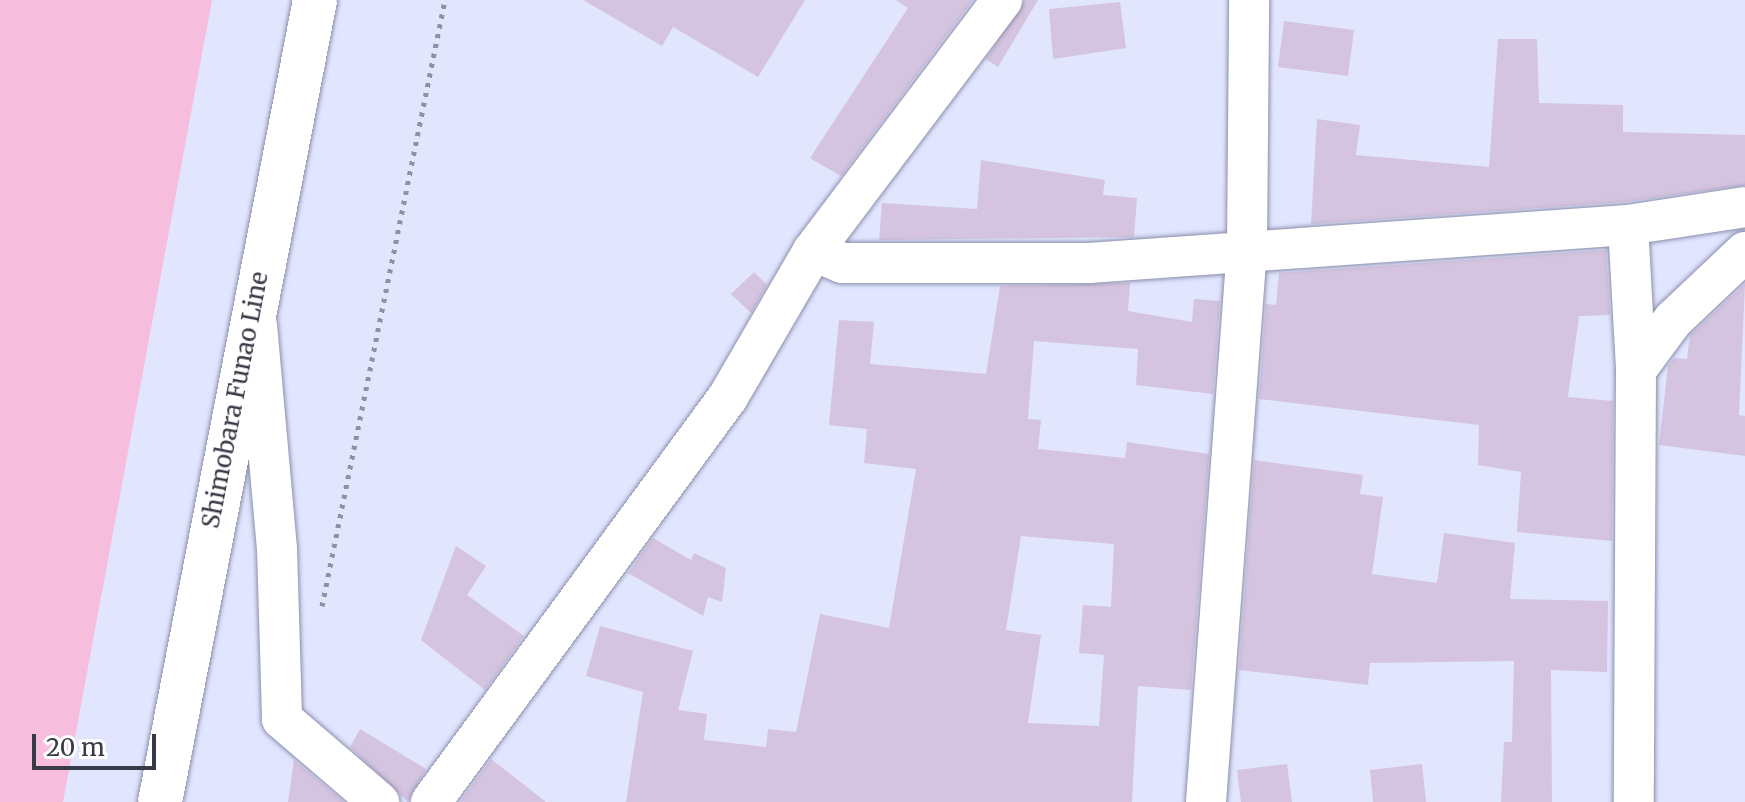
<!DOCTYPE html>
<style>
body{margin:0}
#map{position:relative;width:1745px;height:802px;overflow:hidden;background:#e1e5fe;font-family:Merriweather,serif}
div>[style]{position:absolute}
.green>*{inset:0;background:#f6bddd}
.building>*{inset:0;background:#d5c4e0}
.path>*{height:5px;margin-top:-2.5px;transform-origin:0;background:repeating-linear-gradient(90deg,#8e91a4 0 4px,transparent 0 10px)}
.roads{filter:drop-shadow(0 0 2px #8b8fac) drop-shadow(0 0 2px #8b8fac)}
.minor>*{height:40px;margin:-20px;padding:0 20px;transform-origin:20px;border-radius:20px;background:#fff}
.secondary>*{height:44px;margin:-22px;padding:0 22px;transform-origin:22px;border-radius:22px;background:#fff}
span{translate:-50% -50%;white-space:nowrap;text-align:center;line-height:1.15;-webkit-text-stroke:6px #fff;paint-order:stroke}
.street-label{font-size:24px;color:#393a47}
.scale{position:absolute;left:32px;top:734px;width:124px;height:36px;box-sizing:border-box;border:4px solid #393a47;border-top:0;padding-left:10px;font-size:24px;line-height:28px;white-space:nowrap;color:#393a47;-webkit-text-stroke:6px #fff;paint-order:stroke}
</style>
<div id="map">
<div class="green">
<i style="clip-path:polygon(0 0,212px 0,63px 802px,0 802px)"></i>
</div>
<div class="building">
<i style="clip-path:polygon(583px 0,805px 0,758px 77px,673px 27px,662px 46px)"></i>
<i style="clip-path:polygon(896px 0,973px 0,841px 176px,810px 158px,908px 8px)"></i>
<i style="clip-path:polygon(1025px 0,1038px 0,998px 67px,986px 59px)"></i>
<i style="clip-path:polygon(1120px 2px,1126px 48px,1053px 59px,1049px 9px)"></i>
<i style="clip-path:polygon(1284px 21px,1354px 30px,1348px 76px,1278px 67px)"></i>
<i style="clip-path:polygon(1498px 39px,1537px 39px,1539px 103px,1623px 105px,1623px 132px,1745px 135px,1745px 185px,1625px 202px,1311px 224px,1317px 119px,1360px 125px,1356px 155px,1489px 167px)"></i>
<i style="clip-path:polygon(981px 160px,1105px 180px,1103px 195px,1137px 198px,1134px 237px,879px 240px,882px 203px,977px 209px)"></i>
<i style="clip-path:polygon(1606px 250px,1610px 315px,1579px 316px,1568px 397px,1613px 401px,1612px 541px,1517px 532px,1521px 472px,1478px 465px,1479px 425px,1259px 399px,1266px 304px,1276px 305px,1279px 273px)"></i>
<i style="clip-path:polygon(754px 272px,767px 285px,751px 313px,731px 294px)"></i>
<i style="clip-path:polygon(evenodd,1130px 283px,1128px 311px,1192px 322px,1194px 299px,1220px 301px,1213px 394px,1136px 385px,1138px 349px,1034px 341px,1028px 419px,1041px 420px,1038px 449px,1125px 458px,1127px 442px,1209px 454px,1191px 690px,1138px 686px,1132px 802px,626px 802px,643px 692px,586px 676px,600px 626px,693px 651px,678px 710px,707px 714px,704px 740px,766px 747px,768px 729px,796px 732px,820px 614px,889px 628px,916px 469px,864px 463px,867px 429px,829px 425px,839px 320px,874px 322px,870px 364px,986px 374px,1000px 286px,1130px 283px,1021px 536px,1114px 544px,1111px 607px,1083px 605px,1079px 653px,1104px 655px,1099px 726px,1028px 723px,1041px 635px,1006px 630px,1021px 536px)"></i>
<i style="clip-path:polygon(1745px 284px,1739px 415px,1745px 416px,1745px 456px,1659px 445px,1668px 366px,1674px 358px,1687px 359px,1690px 335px)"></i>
<i style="clip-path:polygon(1254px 460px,1363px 475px,1360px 494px,1383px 497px,1372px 574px,1437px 583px,1444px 533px,1515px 543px,1510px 599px,1608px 601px,1607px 672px,1551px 670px,1552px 802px,1501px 802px,1504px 742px,1512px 742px,1514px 661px,1370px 663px,1368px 685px,1239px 670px)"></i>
<i style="clip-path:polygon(653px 538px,691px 560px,694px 553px,726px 568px,722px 602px,708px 597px,703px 616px,628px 573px)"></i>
<i style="clip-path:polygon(456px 546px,486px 566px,467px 595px,524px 636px,485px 690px,421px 640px)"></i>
<i style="clip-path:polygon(360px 729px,426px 769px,408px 802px,350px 747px)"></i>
<i style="clip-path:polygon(491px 759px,546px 802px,460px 802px)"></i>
<i style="clip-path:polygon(294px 760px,344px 802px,288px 802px)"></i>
<i style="clip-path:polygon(1287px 764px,1292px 802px,1241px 802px,1237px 770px)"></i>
<i style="clip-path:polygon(1422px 764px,1426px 802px,1373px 802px,1370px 770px)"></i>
</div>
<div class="path">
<i style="left:322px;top:606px;width:618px;rotate:-78.53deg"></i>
</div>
<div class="roads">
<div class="minor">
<i style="left:1628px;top:225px;width:145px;rotate:86.8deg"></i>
<i style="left:1636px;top:370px;width:432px;rotate:90.3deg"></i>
<i style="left:813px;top:251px;width:31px;rotate:22deg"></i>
<i style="left:842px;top:263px;width:247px"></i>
<i style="left:1089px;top:263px;width:540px;rotate:-4.03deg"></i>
<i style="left:1628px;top:225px;width:118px;rotate:-8.7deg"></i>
<i style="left:257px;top:325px;width:224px;rotate:84.9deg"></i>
<i style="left:277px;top:548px;width:171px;rotate:88.3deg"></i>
<i style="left:282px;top:719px;width:128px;rotate:40.6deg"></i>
<i style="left:1636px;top:370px;width:62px;rotate:-53.5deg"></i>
<i style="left:1673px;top:320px;width:99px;rotate:-43.4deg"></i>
<i style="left:431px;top:802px;width:502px;rotate:-53.75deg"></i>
<i style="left:728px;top:397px;width:169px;rotate:-59.8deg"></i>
<i style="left:813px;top:251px;width:314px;rotate:-53deg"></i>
<i style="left:1206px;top:802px;width:556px;rotate:-85.77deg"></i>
<i style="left:1247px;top:248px;width:248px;rotate:-89.5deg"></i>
</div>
<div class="secondary">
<i style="left:160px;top:802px;width:817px;rotate:-79.06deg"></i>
</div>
</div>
<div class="street-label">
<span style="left:235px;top:400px;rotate:-79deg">Shimobara Funao Line</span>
</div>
<div class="scale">20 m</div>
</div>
